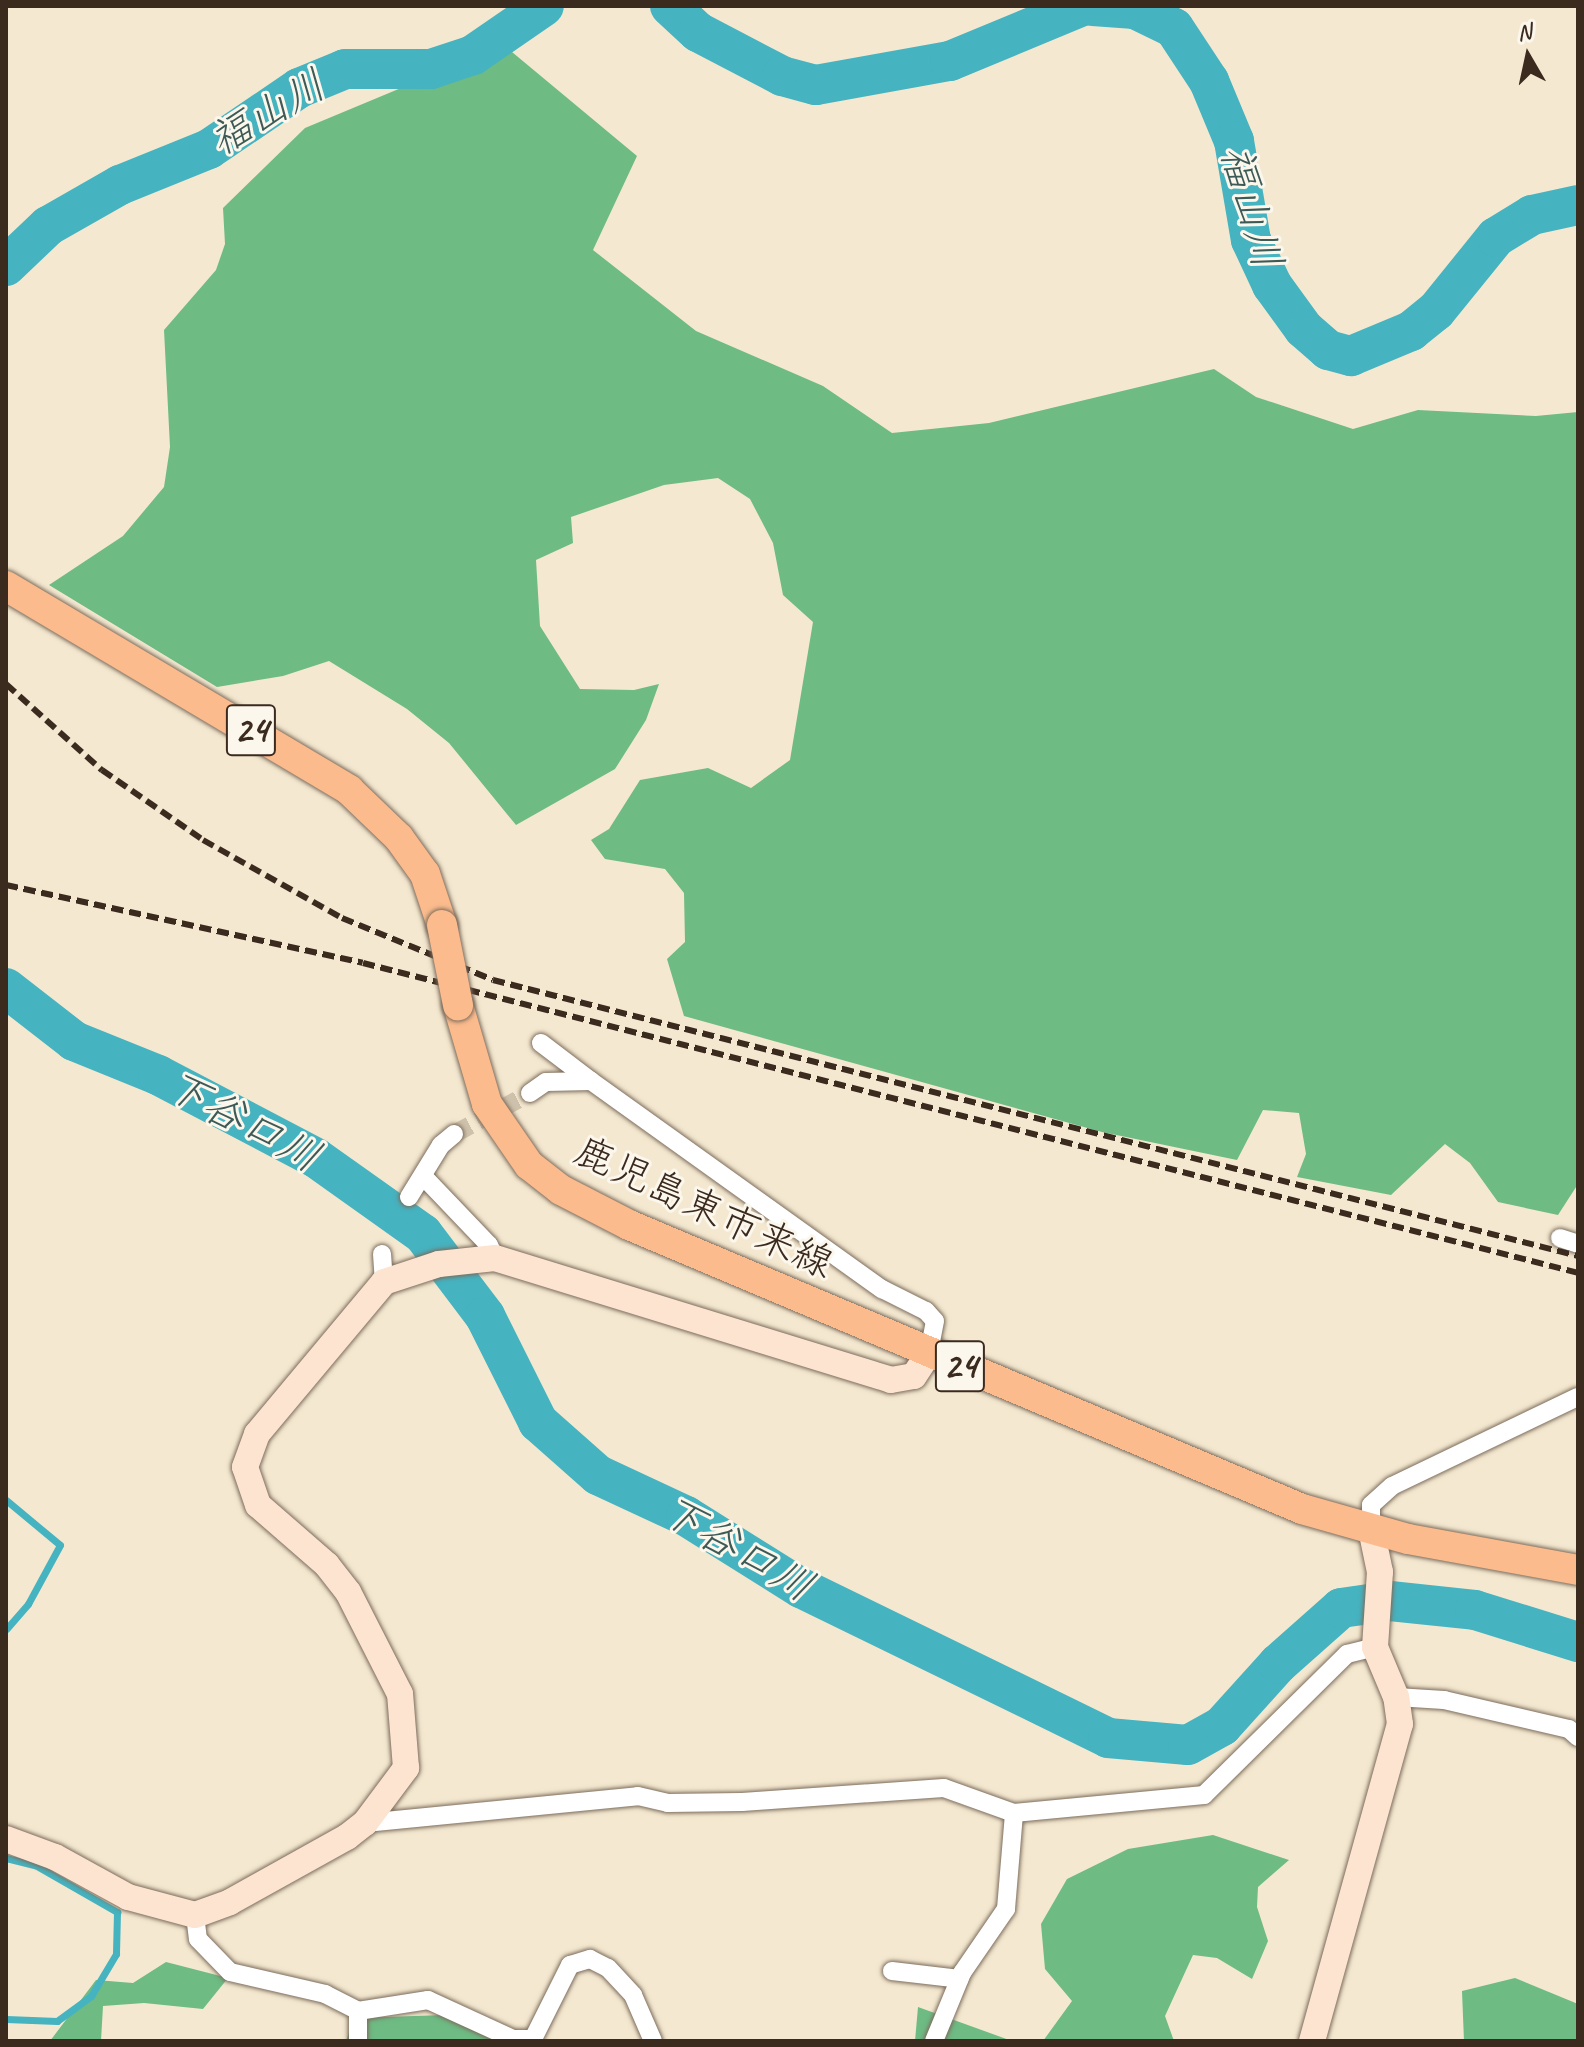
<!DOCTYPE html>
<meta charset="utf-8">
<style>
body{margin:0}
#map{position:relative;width:1584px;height:2047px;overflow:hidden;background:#f4e8d0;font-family:Caveat,"Klee One",sans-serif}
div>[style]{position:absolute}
.forest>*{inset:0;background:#6ebb84}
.stream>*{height:7px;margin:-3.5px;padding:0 3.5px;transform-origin:3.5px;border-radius:3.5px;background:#45b3c0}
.river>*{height:40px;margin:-20px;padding:0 20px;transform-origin:20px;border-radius:20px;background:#45b3c0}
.street-tunnel>*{height:18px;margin-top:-9px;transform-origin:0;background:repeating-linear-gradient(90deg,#cfc2ac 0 18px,transparent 0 27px)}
.roads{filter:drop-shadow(0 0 2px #7c6c5c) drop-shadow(0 0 2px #7c6c5c)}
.street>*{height:18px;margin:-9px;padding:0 9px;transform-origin:9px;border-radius:9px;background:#fff}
.secondary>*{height:26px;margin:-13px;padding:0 13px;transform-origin:13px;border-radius:13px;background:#fde4d1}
.primary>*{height:30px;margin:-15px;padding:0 15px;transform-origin:15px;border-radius:15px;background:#fbbb8d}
.rail>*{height:6px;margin-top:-3px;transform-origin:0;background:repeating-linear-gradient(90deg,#3b2a1e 0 12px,transparent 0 18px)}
.bridges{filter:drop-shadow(0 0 2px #7c6c5c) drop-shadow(0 0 2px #7c6c5c)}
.primary-bridge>*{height:30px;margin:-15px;padding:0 15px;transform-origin:15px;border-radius:15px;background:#fbbb8d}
span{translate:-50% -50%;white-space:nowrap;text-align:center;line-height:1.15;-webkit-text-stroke:6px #fbf7ec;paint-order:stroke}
.shield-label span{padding:2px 6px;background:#fbf7ec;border:2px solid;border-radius:6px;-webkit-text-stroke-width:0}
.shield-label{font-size:38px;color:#3b2a1e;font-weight:700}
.street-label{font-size:40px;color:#3b2a1e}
.water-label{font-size:42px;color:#3e5a57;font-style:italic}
.frame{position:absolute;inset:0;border:8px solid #3b2a1e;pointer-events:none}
.north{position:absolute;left:1488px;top:16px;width:80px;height:80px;-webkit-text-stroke:6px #fbf7ec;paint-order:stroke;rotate:351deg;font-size:22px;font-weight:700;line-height:32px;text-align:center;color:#3b2a1e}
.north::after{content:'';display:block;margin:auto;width:28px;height:36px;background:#3b2a1e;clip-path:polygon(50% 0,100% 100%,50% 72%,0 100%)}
</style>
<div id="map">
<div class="forest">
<i style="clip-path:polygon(512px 52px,637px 156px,593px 250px,696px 331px,823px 386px,892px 433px,989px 423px,1214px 369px,1256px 397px,1353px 429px,1418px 410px,1536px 416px,1578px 412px,1578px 1184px,1558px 1215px,1498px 1202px,1470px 1163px,1445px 1144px,1391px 1195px,1297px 1177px,1306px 1154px,1299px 1113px,1263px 1110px,1237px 1160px,1102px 1132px,684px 1016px,667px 959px,685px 942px,684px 893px,665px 869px,605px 859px,591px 840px,609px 829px,640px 780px,708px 768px,751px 788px,790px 760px,813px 622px,783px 595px,773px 543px,750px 499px,718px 478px,664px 485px,571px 517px,573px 543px,536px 560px,540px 626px,580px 689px,634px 690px,659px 684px,646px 720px,615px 769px,516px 825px,449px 743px,407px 709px,329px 661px,283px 676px,217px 687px,49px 585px,123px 536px,164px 487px,170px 447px,164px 330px,216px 270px,225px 244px,223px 208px,305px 128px,401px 88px)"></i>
<i style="clip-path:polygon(1213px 1835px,1289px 1860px,1258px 1887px,1257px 1907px,1268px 1941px,1252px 1979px,1217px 1958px,1193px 1955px,1165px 2016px,1174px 2041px,1043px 2041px,1072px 2001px,1045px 1969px,1041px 1924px,1067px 1879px,1128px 1849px)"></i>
<i style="clip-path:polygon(166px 1962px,228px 1978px,203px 2009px,144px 2003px,103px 2006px,101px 2041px,50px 2041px,96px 1980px,133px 1983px)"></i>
<i style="clip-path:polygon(1515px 1978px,1578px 2004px,1578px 2041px,1464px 2041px,1462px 1991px)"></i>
<i style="clip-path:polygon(918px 2007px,1012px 2041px,915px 2041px)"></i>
<i style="clip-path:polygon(445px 2015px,508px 2041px,346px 2041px,354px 2018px)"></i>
</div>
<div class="stream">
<i style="left:6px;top:1500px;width:70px;rotate:39.8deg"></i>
<i style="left:60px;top:1545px;width:67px;rotate:118.5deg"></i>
<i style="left:28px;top:1604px;width:33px;rotate:131deg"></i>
<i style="left:6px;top:1858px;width:30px;rotate:14deg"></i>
<i style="left:35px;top:1865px;width:95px;rotate:29.8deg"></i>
<i style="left:117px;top:1912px;width:42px;rotate:91.4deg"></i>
<i style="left:116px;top:1954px;width:49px;rotate:120.8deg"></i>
<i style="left:91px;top:1996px;width:42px;rotate:143.7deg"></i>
<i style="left:57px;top:2021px;width:51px;rotate:-177.8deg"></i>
</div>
<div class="river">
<i style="left:670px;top:6px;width:38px;rotate:43deg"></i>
<i style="left:698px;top:32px;width:95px;rotate:27.6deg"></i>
<i style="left:782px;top:76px;width:35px;rotate:15deg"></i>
<i style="left:816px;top:85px;width:136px;rotate:-10.2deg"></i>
<i style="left:950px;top:61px;width:144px;rotate:-22.5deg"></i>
<i style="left:1093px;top:6px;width:42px;rotate:4.1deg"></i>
<i style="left:1135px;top:9px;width:43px;rotate:26deg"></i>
<i style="left:1174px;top:28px;width:64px;rotate:56.6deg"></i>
<i style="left:1209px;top:81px;width:65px;rotate:67.4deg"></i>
<i style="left:1234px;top:141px;width:100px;rotate:80.3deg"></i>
<i style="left:1251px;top:240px;width:50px;rotate:65deg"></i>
<i style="left:1272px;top:285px;width:54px;rotate:54deg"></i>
<i style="left:1304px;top:329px;width:32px;rotate:41deg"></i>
<i style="left:1328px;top:350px;width:24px;rotate:15deg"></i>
<i style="left:1351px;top:356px;width:65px;rotate:-22.6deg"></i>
<i style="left:1411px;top:331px;width:32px;rotate:-39deg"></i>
<i style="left:1436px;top:311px;width:95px;rotate:-51deg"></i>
<i style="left:1496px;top:237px;width:42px;rotate:-31.4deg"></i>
<i style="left:1532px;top:215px;width:47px;rotate:-12.3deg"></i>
<i style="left:6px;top:266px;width:58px;rotate:-43.6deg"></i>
<i style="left:48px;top:226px;width:83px;rotate:-29.7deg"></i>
<i style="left:120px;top:185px;width:96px;rotate:-22deg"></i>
<i style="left:209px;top:149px;width:109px;rotate:-34.1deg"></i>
<i style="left:299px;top:88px;width:50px;rotate:-22.4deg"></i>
<i style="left:345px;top:69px;width:86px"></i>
<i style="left:431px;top:69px;width:44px;rotate:-18.4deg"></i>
<i style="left:473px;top:55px;width:86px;rotate:-34.6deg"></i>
<i style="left:6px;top:988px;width:86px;rotate:37.9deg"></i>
<i style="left:74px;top:1041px;width:91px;rotate:22deg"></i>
<i style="left:158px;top:1075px;width:178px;rotate:27.7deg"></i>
<i style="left:316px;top:1158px;width:131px;rotate:35.4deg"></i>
<i style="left:423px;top:1234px;width:103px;rotate:52.9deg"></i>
<i style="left:485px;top:1316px;width:119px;rotate:63.4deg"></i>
<i style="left:538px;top:1422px;width:80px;rotate:41.5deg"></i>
<i style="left:598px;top:1475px;width:97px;rotate:25deg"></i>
<i style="left:686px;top:1516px;width:136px;rotate:32.1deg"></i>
<i style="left:801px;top:1588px;width:342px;rotate:26deg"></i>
<i style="left:1108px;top:1738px;width:80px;rotate:5deg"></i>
<i style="left:1188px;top:1745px;width:39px;rotate:-29deg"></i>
<i style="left:1222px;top:1726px;width:84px;rotate:-47.9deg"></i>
<i style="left:1278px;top:1664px;width:84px;rotate:-41.6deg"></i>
<i style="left:1341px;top:1608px;width:49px;rotate:-8.1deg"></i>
<i style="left:1390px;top:1601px;width:85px;rotate:6deg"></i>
<i style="left:1475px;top:1610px;width:108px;rotate:17.3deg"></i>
</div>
<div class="street-tunnel">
<i style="left:454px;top:1134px;width:86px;rotate:-28.3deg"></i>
</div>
<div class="roads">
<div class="street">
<i style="left:541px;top:1043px;width:63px;rotate:37.2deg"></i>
<i style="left:530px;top:1093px;width:19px;rotate:-35deg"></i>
<i style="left:546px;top:1082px;width:45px;rotate:-1.3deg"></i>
<i style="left:591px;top:1081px;width:358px;rotate:35.6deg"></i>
<i style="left:882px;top:1289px;width:49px;rotate:26.6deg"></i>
<i style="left:926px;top:1311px;width:13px;rotate:48deg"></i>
<i style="left:935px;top:1321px;width:33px;rotate:101deg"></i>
<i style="left:423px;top:1176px;width:95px;rotate:46.3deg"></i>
<i style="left:489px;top:1245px;width:14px;rotate:65deg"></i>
<i style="left:409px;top:1197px;width:61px;rotate:-58.4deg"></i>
<i style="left:441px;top:1145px;width:17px;rotate:-40deg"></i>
<i style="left:1560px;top:1238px;width:19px;rotate:18deg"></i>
<i style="left:382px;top:1254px;width:28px;rotate:86deg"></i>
<i style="left:1371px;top:1529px;width:24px;rotate:-90deg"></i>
<i style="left:1371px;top:1505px;width:28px;rotate:-42deg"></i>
<i style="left:1392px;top:1486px;width:206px;rotate:-25.6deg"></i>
<i style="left:1396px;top:1697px;width:48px;rotate:3.6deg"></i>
<i style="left:1444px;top:1700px;width:128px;rotate:13.1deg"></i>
<i style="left:1569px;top:1729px;width:12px;rotate:42deg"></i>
<i style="left:365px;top:1823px;width:274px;rotate:-5.6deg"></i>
<i style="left:638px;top:1796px;width:31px;rotate:13deg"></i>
<i style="left:668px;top:1803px;width:74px;rotate:-0.8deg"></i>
<i style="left:742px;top:1802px;width:202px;rotate:-4deg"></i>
<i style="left:944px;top:1788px;width:74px;rotate:19.7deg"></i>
<i style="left:1014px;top:1813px;width:191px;rotate:-5.4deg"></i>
<i style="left:1204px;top:1795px;width:201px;rotate:-44.6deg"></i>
<i style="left:1347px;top:1654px;width:29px;rotate:-14deg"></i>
<i style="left:195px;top:1915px;width:24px;rotate:83deg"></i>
<i style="left:198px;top:1939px;width:46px;rotate:45.9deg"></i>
<i style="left:230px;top:1972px;width:98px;rotate:13deg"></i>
<i style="left:325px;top:1994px;width:37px;rotate:27deg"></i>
<i style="left:358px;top:2011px;width:71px;rotate:-8.9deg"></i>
<i style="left:428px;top:2000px;width:94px;rotate:24.6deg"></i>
<i style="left:513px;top:2039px;width:20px"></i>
<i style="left:533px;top:2039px;width:83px;rotate:-63.4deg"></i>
<i style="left:570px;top:1965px;width:21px;rotate:-17deg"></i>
<i style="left:590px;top:1959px;width:20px;rotate:27deg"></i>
<i style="left:608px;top:1968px;width:37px;rotate:47deg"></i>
<i style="left:633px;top:1995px;width:50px;rotate:66.5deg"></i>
<i style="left:892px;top:1971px;width:68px;rotate:6.7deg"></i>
<i style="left:358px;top:2011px;width:30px;rotate:90deg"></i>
<i style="left:934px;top:2041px;width:74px;rotate:-67.6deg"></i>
<i style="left:962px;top:1973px;width:78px;rotate:-55.5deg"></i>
<i style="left:1006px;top:1909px;width:96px;rotate:-85.2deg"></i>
</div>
<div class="secondary">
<i style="left:6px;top:1839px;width:52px;rotate:20.2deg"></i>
<i style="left:55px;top:1857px;width:83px;rotate:28.7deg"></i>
<i style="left:128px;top:1897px;width:69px;rotate:15deg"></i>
<i style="left:195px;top:1915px;width:37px;rotate:-20deg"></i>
<i style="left:230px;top:1902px;width:134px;rotate:-29.1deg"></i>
<i style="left:347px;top:1837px;width:23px;rotate:-38deg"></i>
<i style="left:365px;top:1823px;width:69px;rotate:-53.3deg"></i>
<i style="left:406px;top:1768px;width:74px;rotate:-94.6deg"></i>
<i style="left:400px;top:1694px;width:114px;rotate:-117deg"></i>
<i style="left:348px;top:1592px;width:34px;rotate:-128deg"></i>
<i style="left:327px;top:1565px;width:91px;rotate:-139deg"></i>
<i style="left:258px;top:1505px;width:40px;rotate:-108.9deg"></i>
<i style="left:245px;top:1467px;width:35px;rotate:-70deg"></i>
<i style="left:257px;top:1434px;width:198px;rotate:-50.1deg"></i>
<i style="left:384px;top:1282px;width:58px;rotate:-18.1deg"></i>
<i style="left:439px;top:1264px;width:56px;rotate:-6.1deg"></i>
<i style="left:495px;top:1258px;width:414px;rotate:17.1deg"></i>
<i style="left:891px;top:1380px;width:23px;rotate:-10deg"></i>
<i style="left:914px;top:1376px;width:27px;rotate:-57deg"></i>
<i style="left:1312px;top:2041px;width:329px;rotate:-74.5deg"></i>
<i style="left:1400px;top:1724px;width:27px;rotate:-98deg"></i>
<i style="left:1396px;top:1697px;width:54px;rotate:-112.8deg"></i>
<i style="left:1375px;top:1647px;width:75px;rotate:-86.2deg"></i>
<i style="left:1380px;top:1572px;width:44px;rotate:-101.8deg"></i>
</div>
<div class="primary">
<i style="left:6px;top:586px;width:399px;rotate:30.7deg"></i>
<i style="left:349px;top:790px;width:69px;rotate:43.8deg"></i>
<i style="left:399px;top:838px;width:44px;rotate:54.2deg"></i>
<i style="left:425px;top:874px;width:54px;rotate:71.6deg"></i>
<i style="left:458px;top:1005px;width:103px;rotate:73.7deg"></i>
<i style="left:487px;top:1104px;width:74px;rotate:55.5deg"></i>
<i style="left:529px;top:1165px;width:41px;rotate:38deg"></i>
<i style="left:561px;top:1190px;width:76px;rotate:27.2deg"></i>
<i style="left:629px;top:1225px;width:730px;rotate:22.88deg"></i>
<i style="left:1302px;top:1509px;width:110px;rotate:15.8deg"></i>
<i style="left:1408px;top:1539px;width:173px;rotate:10.3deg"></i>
</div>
</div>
<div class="rail">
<i style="left:6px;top:684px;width:129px;rotate:41.9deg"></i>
<i style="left:102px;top:770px;width:123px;rotate:34.7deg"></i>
<i style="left:203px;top:840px;width:159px;rotate:29.3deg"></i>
<i style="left:342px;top:918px;width:163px;rotate:22.3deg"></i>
<i style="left:493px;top:980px;width:1120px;rotate:14.27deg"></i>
<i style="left:6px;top:885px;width:365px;rotate:12.3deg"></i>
<i style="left:363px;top:963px;width:1254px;rotate:14.31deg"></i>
</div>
<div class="bridges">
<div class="primary-bridge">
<i style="left:442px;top:925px;width:82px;rotate:78.7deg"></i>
</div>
</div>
<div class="shield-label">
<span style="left:251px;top:730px">24</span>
<span style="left:960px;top:1366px">24</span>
</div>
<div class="street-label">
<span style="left:704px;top:1207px;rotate:25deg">鹿児島東市来線</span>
</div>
<div class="water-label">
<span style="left:268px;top:113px;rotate:-30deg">福山川</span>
<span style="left:1251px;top:207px;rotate:74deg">福山川</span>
<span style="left:243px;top:1122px;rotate:28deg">下谷口川</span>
<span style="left:737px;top:1549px;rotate:30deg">下谷口川</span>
</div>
<div class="frame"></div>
<div class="north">N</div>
</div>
